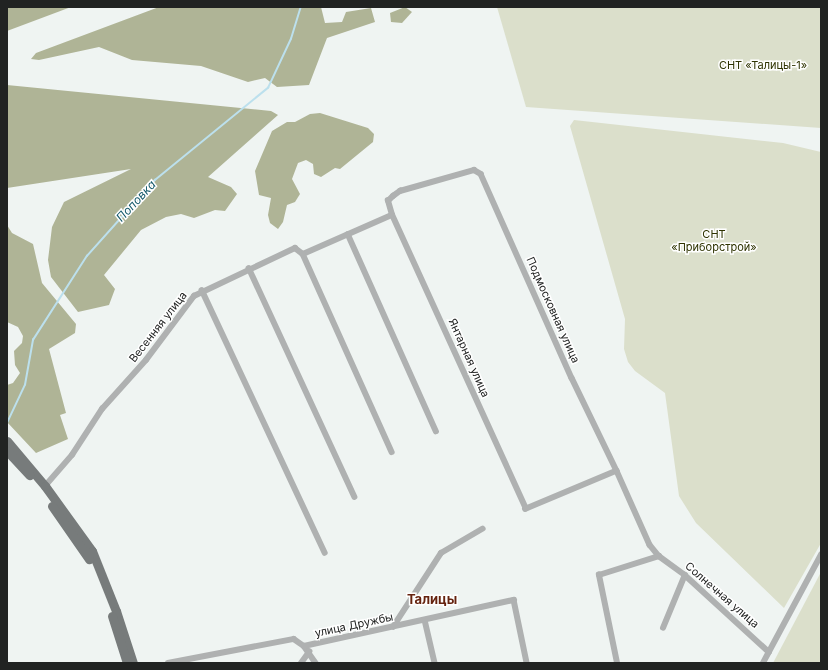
<!DOCTYPE html>
<meta charset="utf-8">
<style>
body{margin:0}
#map{position:relative;width:828px;height:670px;overflow:hidden;background:#eff4f2;font-family:Inter,sans-serif}
div>[style]{position:absolute}
.green>*{inset:0;background:#dbdfcb}
.forest>*{inset:0;background:#afb496}
.stream>*{height:1.5px;margin:-0.75px;padding:0 0.75px;transform-origin:0.75px;border-radius:0.75px;background:#bce0ed}
.street>*{height:5.5px;margin:-2.75px;padding:0 2.75px;transform-origin:2.75px;border-radius:2.75px;background:#afb1b1}
.primary>*{height:9px;margin:-4.5px;padding:0 4.5px;transform-origin:4.5px;border-radius:4.5px;background:#777b7b}
span{translate:-50% -50%;white-space:nowrap;text-align:center;line-height:1.15;-webkit-text-stroke:3px #fff;paint-order:stroke}
.park-label{font-size:11px;color:#2e3300}
.street-label{font-size:11px;color:#212322}
.water-label{font-size:12px;color:#105769;font-style:italic}
.quarter-label{font-size:13px;color:#65230f;font-weight:700}
.frame{position:absolute;inset:0;border:8px solid #212322;pointer-events:none}
</style>
<div id="map">
<div class="green">
<i style="clip-path:polygon(497px 7px,821px 7px,821px 128px,526px 107px)"></i>
<i style="clip-path:polygon(574px 120px,783px 143px,821px 152px,821px 543px,784px 608px,696px 523px,679px 496px,665px 393px,635px 371px,628px 362px,624px 349px,625px 319px,570px 126px)"></i>
<i style="clip-path:polygon(821px 572px,821px 663px,773px 663px)"></i>
</div>
<div class="forest">
<i style="clip-path:polygon(7px 7px,71px 7px,7px 31px)"></i>
<i style="clip-path:polygon(159px 7px,321px 7px,325px 23px,342px 22px,346px 12px,371px 8px,375px 22px,327px 38px,309px 85px,277px 87px,265px 78px,248px 82px,201px 66px,132px 60px,99px 47px,39px 60px,31px 59px,36px 53px)"></i>
<i style="clip-path:polygon(405px 7px,412px 12px,402px 23px,391px 22px,390px 13px)"></i>
<i style="clip-path:polygon(7px 85px,271px 111px,278px 115px,208px 177px,231px 187px,237px 194px,225px 211px,215px 210px,194px 218px,181px 214px,166px 217px,141px 230px,104px 275px,115px 289px,109px 305px,78px 312px,51px 277px,48px 260px,52px 227px,64px 202px,131px 169px,7px 188px)"></i>
<i style="clip-path:polygon(320px 113px,368px 128px,374px 134px,373px 142px,340px 169px,335px 168px,321px 177px,314px 174px,313px 164px,306px 160px,298px 163px,292px 179px,300px 194px,295px 202px,287px 205px,283px 222px,278px 229px,270px 223px,268px 215px,271px 198px,259px 195px,255px 171px,272px 131px,287px 122px,295px 122px,310px 114px)"></i>
<i style="clip-path:polygon(7px 225px,12px 233px,33px 244px,42px 283px,76px 324px,75px 333px,49px 349px,66px 413px,60px 415px,68px 439px,36px 453px,7px 422px,7px 385px,13px 383px,20px 373px,15px 365px,14px 351px,22px 343px,23px 336px,18px 327px,7px 322px)"></i>
</div>
<div class="stream">
<i style="left:7px;top:423px;width:42px;rotate:-64.7deg"></i>
<i style="left:25px;top:385px;width:46px;rotate:-79.9deg"></i>
<i style="left:33px;top:340px;width:100px;rotate:-57.3deg"></i>
<i style="left:87px;top:256px;width:102px;rotate:-48.2deg"></i>
<i style="left:155px;top:180px;width:146px;rotate:-39.2deg"></i>
<i style="left:268px;top:88px;width:54px;rotate:-64.9deg"></i>
<i style="left:291px;top:39px;width:34px;rotate:-73deg"></i>
</div>
<div class="street">
<i style="left:348px;top:234px;width:216px;rotate:65.9deg"></i>
<i style="left:303px;top:254px;width:97px;rotate:-23.7deg"></i>
<i style="left:249px;top:268px;width:252px;rotate:65.2deg"></i>
<i style="left:202px;top:290px;width:290px;rotate:64.9deg"></i>
<i style="left:617px;top:471px;width:99px;rotate:157.3deg"></i>
<i style="left:526px;top:509px;width:323px;rotate:-114.5deg"></i>
<i style="left:392px;top:215px;width:15px;rotate:-106deg"></i>
<i style="left:388px;top:201px;width:7px;rotate:-45deg"></i>
<i style="left:393px;top:196px;width:9px;rotate:-36deg"></i>
<i style="left:400px;top:191px;width:77px;rotate:-15.8deg"></i>
<i style="left:474px;top:170px;width:8px;rotate:30deg"></i>
<i style="left:481px;top:174px;width:223px;rotate:66deg"></i>
<i style="left:572px;top:378px;width:103px;rotate:64.2deg"></i>
<i style="left:617px;top:471px;width:81px;rotate:66deg"></i>
<i style="left:650px;top:545px;width:14px;rotate:51deg"></i>
<i style="left:659px;top:556px;width:32px;rotate:36deg"></i>
<i style="left:685px;top:575px;width:114px;rotate:42.5deg"></i>
<i style="left:45px;top:486px;width:41px;rotate:-48.9deg"></i>
<i style="left:72px;top:455px;width:55px;rotate:-56.9deg"></i>
<i style="left:102px;top:409px;width:66px;rotate:-48.1deg"></i>
<i style="left:146px;top:360px;width:80px;rotate:-53.1deg"></i>
<i style="left:194px;top:296px;width:112px;rotate:-25.4deg"></i>
<i style="left:295px;top:248px;width:10px;rotate:37deg"></i>
<i style="left:303px;top:254px;width:217px;rotate:65.8deg"></i>
<i style="left:425px;top:620px;width:44px;rotate:76.9deg"></i>
<i style="left:393px;top:627px;width:88px;rotate:-57deg"></i>
<i style="left:441px;top:553px;width:48px;rotate:-30.3deg"></i>
<i style="left:663px;top:628px;width:57px;rotate:-67.5deg"></i>
<i style="left:304px;top:646px;width:21px;rotate:55deg"></i>
<i style="left:168px;top:663px;width:128px;rotate:-10.8deg"></i>
<i style="left:294px;top:639px;width:12px;rotate:35deg"></i>
<i style="left:304px;top:646px;width:215px;rotate:-12.4deg"></i>
<i style="left:514px;top:600px;width:64px;rotate:78.3deg"></i>
<i style="left:301px;top:663px;width:14px;rotate:-54deg"></i>
<i style="left:617px;top:663px;width:90px;rotate:-101.6deg"></i>
<i style="left:599px;top:575px;width:63px;rotate:-17.6deg"></i>
<i style="left:763px;top:663px;width:123px;rotate:-61.8deg"></i>
</div>
<div class="primary">
<i style="left:7px;top:441px;width:59px;rotate:49.8deg"></i>
<i style="left:45px;top:486px;width:80px;rotate:54.1deg"></i>
<i style="left:92px;top:551px;width:65px;rotate:68.2deg"></i>
<i style="left:116px;top:611px;width:55px;rotate:71.9deg"></i>
<i style="left:7px;top:451px;width:33px;rotate:47deg"></i>
<i style="left:52px;top:506px;width:65px;rotate:55.1deg"></i>
<i style="left:112px;top:616px;width:49px;rotate:72.3deg"></i>
</div>
<div class="park-label">
<span style="left:763px;top:65px">СНТ «Талицы-1»</span>
<span style="left:714px;top:241px">СНТ<br>«Приборстрой»</span>
</div>
<div class="street-label">
<span style="left:553px;top:310px;rotate:66deg">Подмосковная улица</span>
<span style="left:158px;top:327px;rotate:-52deg">Весенняя улица</span>
<span style="left:469px;top:358px;rotate:66deg">Янтарная улица</span>
<span style="left:722px;top:595px;rotate:41deg">Солнечная улица</span>
<span style="left:354px;top:625px;rotate:-12deg">улица Дружбы</span>
</div>
<div class="water-label">
<span style="left:136px;top:201px;rotate:-47deg">Поповка</span>
</div>
<div class="quarter-label">
<span style="left:432px;top:599px">Талицы</span>
</div>
<div class="frame"></div>
</div>
